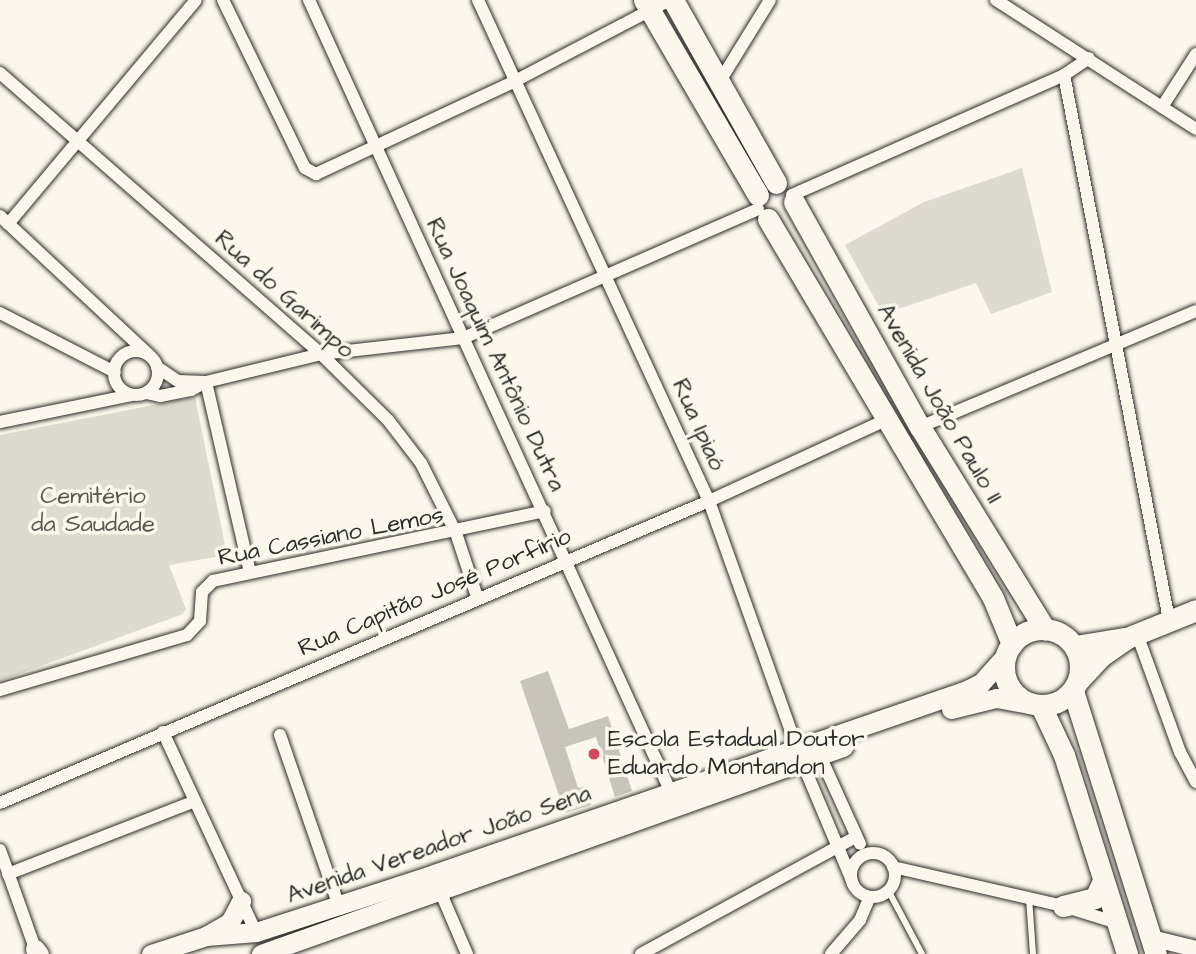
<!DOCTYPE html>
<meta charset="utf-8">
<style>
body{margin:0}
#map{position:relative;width:1196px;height:954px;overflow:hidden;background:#fbf7ec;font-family:"Architects Daughter",sans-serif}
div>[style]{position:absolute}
.green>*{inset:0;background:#dddad0}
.building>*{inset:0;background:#c7c4bc}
.roads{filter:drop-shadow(0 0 2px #2b2b2b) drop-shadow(0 0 2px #2b2b2b)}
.service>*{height:6px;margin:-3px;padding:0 3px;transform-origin:3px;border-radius:3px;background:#fbf7ec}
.minor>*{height:12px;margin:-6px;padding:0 6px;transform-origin:6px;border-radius:6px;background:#fbf7ec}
.minor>.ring{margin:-6px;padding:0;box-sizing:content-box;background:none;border:12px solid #fbf7ec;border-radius:50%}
.tertiary>*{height:16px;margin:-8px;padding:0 8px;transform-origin:8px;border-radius:8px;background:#fbf7ec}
.secondary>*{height:19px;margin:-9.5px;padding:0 9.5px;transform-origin:9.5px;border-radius:9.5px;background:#fbf7ec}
.primary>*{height:21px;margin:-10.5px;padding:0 10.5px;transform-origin:10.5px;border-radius:10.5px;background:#fbf7ec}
.primary>.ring{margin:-10.5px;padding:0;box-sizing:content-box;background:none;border:21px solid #fbf7ec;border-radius:50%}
.dots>*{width:19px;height:19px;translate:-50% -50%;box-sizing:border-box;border:4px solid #fbf7ec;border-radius:50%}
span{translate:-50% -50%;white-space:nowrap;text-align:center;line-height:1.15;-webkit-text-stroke:7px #fbf7ec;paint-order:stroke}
.street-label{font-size:24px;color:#2b2b2b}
.park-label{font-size:24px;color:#585754}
.poi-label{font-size:24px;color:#2b2b2b}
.left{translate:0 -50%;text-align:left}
</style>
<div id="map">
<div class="green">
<i style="clip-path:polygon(1022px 168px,1052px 292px,991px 314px,976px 283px,883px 314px,845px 245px,924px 202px)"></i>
<i style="clip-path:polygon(195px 397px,227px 555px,169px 565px,186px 609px,183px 614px,0 681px,0 435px)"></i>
</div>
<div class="building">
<i style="clip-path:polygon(548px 671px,569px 729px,608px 716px,632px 791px,615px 797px,596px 737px,565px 747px,578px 788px,585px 786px,591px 805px,565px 813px,520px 681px)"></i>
</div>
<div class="roads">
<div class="service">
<i style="left:888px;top:890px;width:72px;rotate:62deg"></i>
<i style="left:1029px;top:898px;width:56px;rotate:85.9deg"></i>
</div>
<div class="minor">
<i style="left:223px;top:0;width:187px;rotate:64deg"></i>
<i style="left:305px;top:168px;width:13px;rotate:29deg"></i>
<i style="left:316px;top:174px;width:220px;rotate:-25deg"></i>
<i style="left:515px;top:81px;width:175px;rotate:-27.6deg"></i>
<i style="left:309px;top:0;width:878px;rotate:65.45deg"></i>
<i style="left:478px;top:0;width:552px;rotate:65.25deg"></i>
<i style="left:709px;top:501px;width:277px;rotate:70.4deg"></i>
<i style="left:802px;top:762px;width:126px;rotate:67.1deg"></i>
<i style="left:996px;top:0;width:238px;rotate:32.8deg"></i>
<i style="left:0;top:73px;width:427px;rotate:41.2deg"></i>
<i style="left:321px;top:354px;width:94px;rotate:44.6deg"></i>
<i style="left:388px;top:420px;width:54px;rotate:52.5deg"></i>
<i style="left:421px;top:463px;width:78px;rotate:63.4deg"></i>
<i style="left:456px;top:533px;width:67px;rotate:71.8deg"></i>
<i style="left:1064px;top:75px;width:555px;rotate:79.09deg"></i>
<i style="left:720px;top:81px;width:95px;rotate:-58.3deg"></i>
<i style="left:1162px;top:107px;width:63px;rotate:-57.3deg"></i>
<i style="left:792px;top:195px;width:297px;rotate:-23.8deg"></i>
<i style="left:1064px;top:75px;width:30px;rotate:-34deg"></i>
<i style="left:0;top:216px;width:204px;rotate:43deg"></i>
<i style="left:8px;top:224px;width:292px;rotate:-50deg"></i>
<i style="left:0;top:313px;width:129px;rotate:27.2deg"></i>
<i class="ring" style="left:114px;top:351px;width:32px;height:32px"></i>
<i style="left:157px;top:367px;width:25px;rotate:34deg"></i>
<i style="left:178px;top:381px;width:27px;rotate:2deg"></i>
<i style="left:206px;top:382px;width:195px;rotate:77deg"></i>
<i style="left:146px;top:393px;width:14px;rotate:12deg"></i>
<i style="left:160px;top:396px;width:32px;rotate:-11deg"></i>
<i style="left:191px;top:390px;width:17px;rotate:-28deg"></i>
<i style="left:206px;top:382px;width:118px;rotate:-13.7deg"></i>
<i style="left:321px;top:354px;width:143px;rotate:-6.4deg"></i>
<i style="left:463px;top:338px;width:322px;rotate:-23.6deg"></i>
<i style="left:0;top:422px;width:134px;rotate:-11.6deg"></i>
<i style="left:920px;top:427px;width:299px;rotate:-22.8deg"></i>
<i style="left:1137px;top:634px;width:126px;rotate:70deg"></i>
<i style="left:1180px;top:752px;width:34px;rotate:62deg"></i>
<i style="left:0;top:690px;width:195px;rotate:-16.4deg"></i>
<i style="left:187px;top:635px;width:19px;rotate:-47deg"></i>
<i style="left:200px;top:621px;width:29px;rotate:-86deg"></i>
<i style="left:202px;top:592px;width:16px;rotate:-45deg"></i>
<i style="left:213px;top:581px;width:339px;rotate:-11.9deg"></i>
<i style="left:163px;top:732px;width:221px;rotate:65.1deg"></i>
<i style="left:280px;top:735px;width:184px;rotate:71deg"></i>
<i style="left:817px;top:749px;width:104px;rotate:65.6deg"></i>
<i style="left:0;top:803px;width:771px;rotate:-23.07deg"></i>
<i style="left:709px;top:501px;width:195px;rotate:-24.6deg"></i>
<i style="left:0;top:850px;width:110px;rotate:70.4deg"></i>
<i class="ring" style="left:851px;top:853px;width:32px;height:32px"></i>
<i style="left:893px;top:867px;width:174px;rotate:12.9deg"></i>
<i style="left:1063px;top:906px;width:58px;rotate:17.2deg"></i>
<i style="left:8px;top:874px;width:199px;rotate:-21.3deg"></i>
<i style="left:440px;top:891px;width:69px;rotate:66.8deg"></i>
<i style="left:641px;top:954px;width:245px;rotate:-28.6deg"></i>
<i style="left:831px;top:954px;width:45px;rotate:-49.5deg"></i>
<i style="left:860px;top:920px;width:25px;rotate:-67deg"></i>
</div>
<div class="tertiary">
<i style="left:1151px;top:938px;width:46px;rotate:13.7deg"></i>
</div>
<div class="secondary">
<i style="left:951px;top:709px;width:46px;rotate:-13.7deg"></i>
<i style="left:996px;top:698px;width:34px;rotate:10deg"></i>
<i style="left:206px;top:936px;width:28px;rotate:-30deg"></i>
<i style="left:230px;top:922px;width:24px;rotate:-62deg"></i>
<i style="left:35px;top:949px;width:6px;rotate:51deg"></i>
<i style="left:151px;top:954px;width:58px;rotate:-18.1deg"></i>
<i style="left:206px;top:936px;width:50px;rotate:-4.6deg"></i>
<i style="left:256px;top:932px;width:187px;rotate:-18deg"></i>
<i style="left:434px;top:874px;width:564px;rotate:-19.05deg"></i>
<i style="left:967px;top:690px;width:16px;rotate:-27deg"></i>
<i style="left:981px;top:683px;width:38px;rotate:-48deg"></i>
<i style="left:261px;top:954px;width:618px;rotate:-19.58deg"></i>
</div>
<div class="primary">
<i style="left:644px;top:0;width:226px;rotate:59.7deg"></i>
<i style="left:673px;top:0;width:210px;rotate:60.6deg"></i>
<i style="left:794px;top:202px;width:258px;rotate:60.8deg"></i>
<i style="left:920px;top:427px;width:238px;rotate:58.3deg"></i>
<i style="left:768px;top:219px;width:441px;rotate:59.3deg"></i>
<i style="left:993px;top:598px;width:50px;rotate:67.6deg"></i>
<i class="ring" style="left:1004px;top:629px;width:55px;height:55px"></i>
<i style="left:1075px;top:646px;width:51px;rotate:-9.1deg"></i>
<i style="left:1078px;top:681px;width:33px;rotate:-47deg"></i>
<i style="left:1100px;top:657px;width:33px;rotate:-35deg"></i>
<i style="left:1127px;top:638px;width:74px;rotate:-22.1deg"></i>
<i style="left:1073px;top:691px;width:276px;rotate:72.5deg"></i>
<i style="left:1041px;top:706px;width:54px;rotate:64.9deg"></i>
<i style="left:1064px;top:755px;width:209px;rotate:72.4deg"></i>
<i style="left:1063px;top:906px;width:33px;rotate:-14deg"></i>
<i style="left:1095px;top:898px;width:19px;rotate:-65deg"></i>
</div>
</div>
<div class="dots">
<i style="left:594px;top:754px;background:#d1495b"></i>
</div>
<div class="street-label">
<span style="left:284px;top:295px;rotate:42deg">Rua do Garimpo</span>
<span style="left:495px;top:355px;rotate:65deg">Rua Joaquim Antônio Dutra</span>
<span style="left:939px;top:404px;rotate:60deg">Avenida João Paulo II</span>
<span style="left:698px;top:425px;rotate:66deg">Rua Ipiaó</span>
<span style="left:331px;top:537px;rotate:-11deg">Rua Cassiano Lemos</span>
<span style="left:435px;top:593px;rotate:-23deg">Rua Capitão José Porfírio</span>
<span style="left:439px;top:845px;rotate:-19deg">Avenida Vereador João Sena</span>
</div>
<div class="park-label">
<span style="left:93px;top:511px">Cemitério<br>da Saudade</span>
</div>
<div class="poi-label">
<span class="left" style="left:608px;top:754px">Escola Estadual Doutor<br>Eduardo Montandon</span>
</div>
</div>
